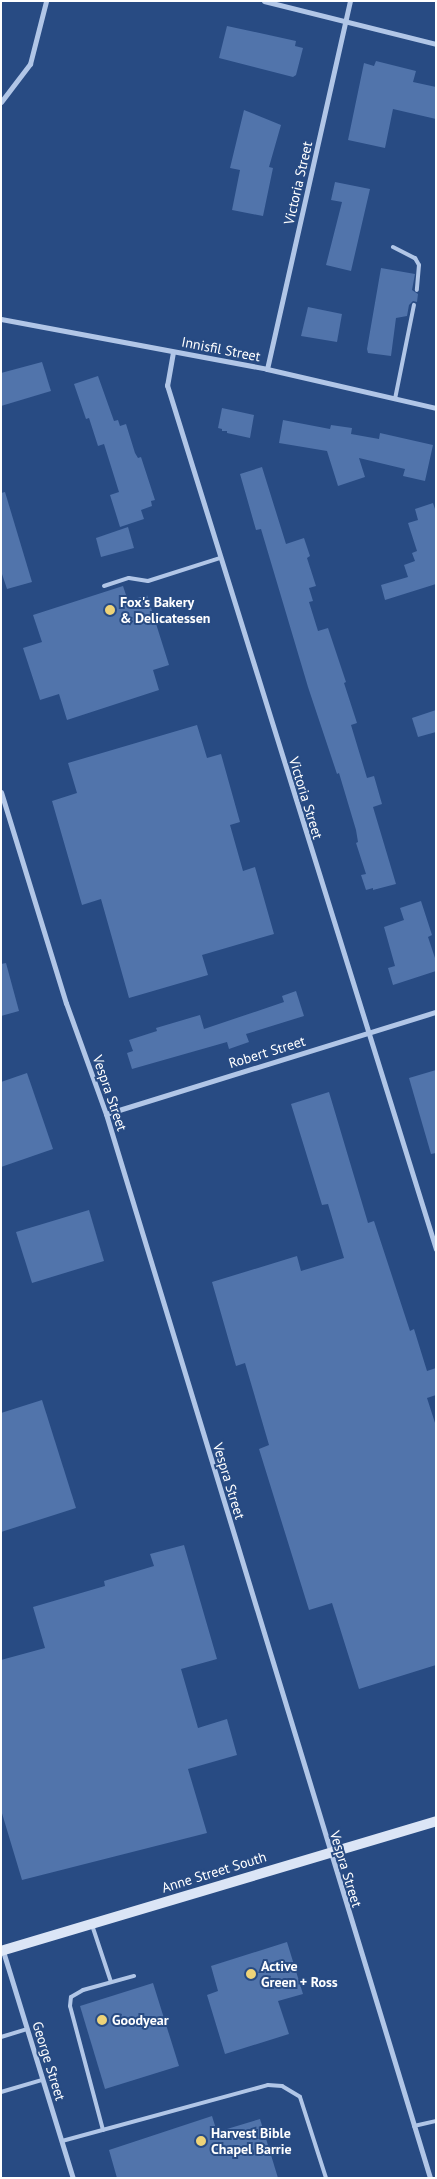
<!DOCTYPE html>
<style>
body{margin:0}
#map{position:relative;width:437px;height:2179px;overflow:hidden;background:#284b83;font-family:"PT Sans",sans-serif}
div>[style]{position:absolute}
.building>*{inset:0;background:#5174ab}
.lane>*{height:4px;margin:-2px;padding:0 2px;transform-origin:2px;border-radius:2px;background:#b1c6e7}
.street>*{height:5px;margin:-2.5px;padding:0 2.5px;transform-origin:2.5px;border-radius:2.5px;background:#b1c6e7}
.secondary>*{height:10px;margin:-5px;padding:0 5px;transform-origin:5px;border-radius:5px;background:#dbe5f6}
.dots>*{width:14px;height:14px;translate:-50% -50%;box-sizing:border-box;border:2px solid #284b83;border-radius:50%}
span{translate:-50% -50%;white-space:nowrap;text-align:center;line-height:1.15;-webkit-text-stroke:4px #284b83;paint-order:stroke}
.street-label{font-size:14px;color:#fff}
.poi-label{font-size:14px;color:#fff;font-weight:700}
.left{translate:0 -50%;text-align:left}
.frame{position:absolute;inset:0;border:2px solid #fff;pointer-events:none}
</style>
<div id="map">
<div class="building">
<i style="clip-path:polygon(227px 26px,296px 41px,295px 46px,303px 48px,296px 75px,293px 77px,219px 58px)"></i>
<i style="clip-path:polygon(376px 61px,416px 71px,413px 82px,436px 87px,436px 119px,393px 109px,385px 148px,348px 140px,364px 63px,374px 66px)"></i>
<i style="clip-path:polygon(244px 110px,281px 125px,269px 167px,273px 168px,263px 216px,232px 210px,240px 170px,230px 168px)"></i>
<i style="clip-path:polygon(335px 182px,370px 189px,351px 271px,326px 265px,342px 202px,331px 200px)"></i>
<i style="clip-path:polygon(381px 268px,415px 274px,412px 290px,418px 294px,417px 302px,413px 301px,409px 305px,407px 316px,396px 318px,391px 356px,368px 353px,367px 349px)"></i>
<i style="clip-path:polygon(308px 307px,342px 314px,337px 342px,301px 336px)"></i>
<i style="clip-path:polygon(42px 362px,51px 391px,1px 406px,1px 373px)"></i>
<i style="clip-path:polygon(98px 376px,114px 421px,118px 420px,120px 426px,126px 424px,135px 453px,138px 458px,141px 457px,155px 500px,151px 501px,152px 506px,141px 510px,144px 519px,120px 527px,110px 495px,119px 492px,104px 444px,98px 446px,89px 418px,86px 419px,74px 384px)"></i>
<i style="clip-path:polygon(222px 408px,254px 415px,250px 438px,227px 433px,227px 431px,222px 431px,222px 429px,218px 428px)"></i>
<i style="clip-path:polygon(283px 420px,330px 429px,331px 425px,352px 428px,351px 434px,379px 439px,380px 433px,433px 445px,425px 481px,403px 476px,405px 469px,359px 458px,365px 477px,338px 486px,327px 451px,279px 443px)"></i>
<i style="clip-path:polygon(262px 467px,286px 544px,304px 538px,310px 556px,307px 558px,316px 586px,309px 588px,313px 601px,309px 602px,318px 631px,328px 628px,346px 682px,344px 683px,357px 723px,351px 725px,367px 778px,374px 776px,382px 804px,373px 807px,396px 884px,373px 890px,373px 888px,366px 890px,361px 875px,366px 874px,356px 843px,358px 842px,356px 830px,339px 773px,337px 774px,308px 687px,261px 529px,256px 530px,240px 474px)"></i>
<i style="clip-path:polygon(5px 492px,32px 582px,7px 589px,1px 571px,1px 493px)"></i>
<i style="clip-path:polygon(433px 503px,436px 512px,436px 584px,385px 600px,381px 585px,408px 577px,404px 565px,415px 561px,412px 553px,417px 551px,408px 523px,418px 520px,415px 509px)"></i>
<i style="clip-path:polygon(128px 527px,134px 548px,101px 557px,96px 538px)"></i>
<i style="clip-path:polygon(123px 586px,128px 601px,147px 595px,169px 665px,153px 670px,159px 690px,67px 720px,59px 694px,40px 700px,23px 648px,42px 642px,33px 615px)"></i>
<i style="clip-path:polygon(436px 710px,436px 732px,418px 737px,412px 718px)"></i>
<i style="clip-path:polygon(197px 725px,207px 758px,221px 754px,240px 822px,230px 825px,243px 871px,255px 867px,274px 934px,202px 955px,208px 975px,129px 998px,101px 899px,82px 905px,52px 801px,77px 793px,68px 763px)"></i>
<i style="clip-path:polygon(421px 901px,432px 935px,428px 937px,436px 961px,436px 971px,393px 985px,388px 968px,395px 966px,384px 927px,404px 920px,400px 908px)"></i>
<i style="clip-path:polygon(6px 963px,19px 1011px,1px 1016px,1px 964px)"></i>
<i style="clip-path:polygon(296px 991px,304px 1016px,246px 1034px,249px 1042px,229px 1049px,227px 1042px,132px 1069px,127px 1053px,133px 1051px,129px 1040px,157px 1031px,156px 1028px,200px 1015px,204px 1029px,284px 1002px,282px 996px)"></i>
<i style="clip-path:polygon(436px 1070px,436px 1153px,431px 1154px,409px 1078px)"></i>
<i style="clip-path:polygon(27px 1073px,53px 1149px,1px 1167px,1px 1082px)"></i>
<i style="clip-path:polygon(329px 1092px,368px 1223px,374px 1221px,410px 1331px,414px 1329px,427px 1371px,436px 1368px,436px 1395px,427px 1398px,436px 1426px,436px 1665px,359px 1689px,332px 1603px,309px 1610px,259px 1449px,269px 1445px,245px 1363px,236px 1366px,212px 1282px,297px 1256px,301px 1271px,344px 1258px,328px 1204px,322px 1205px,291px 1104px)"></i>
<i style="clip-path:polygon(89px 1210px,104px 1261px,32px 1283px,16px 1232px)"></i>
<i style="clip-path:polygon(42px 1400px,76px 1508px,1px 1532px,1px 1413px)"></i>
<i style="clip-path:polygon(184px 1545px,217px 1659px,181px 1669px,198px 1728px,227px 1719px,237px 1755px,188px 1769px,207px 1833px,22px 1880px,1px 1810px,1px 1660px,45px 1648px,33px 1607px,105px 1586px,104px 1581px,154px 1566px,150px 1554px)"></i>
<i style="clip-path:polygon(287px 1942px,303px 1994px,278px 2001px,289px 2034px,225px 2054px,207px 1995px,218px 1991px,211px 1966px)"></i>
<i style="clip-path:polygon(153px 1983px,179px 2066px,105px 2089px,80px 2006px)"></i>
<i style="clip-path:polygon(212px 2116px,217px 2132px,260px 2119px,278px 2178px,117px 2178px,109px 2150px)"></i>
</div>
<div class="lane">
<i style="left:393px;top:247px;width:25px;rotate:27deg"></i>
<i style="left:415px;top:258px;width:8px;rotate:60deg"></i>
<i style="left:419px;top:265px;width:25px;rotate:95deg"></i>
<i style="left:395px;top:399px;width:96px;rotate:-78.6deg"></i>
<i style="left:104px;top:586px;width:26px;rotate:-18deg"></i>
<i style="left:129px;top:578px;width:19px;rotate:9deg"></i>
<i style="left:148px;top:581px;width:76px;rotate:-17.7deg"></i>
<i style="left:92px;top:1925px;width:60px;rotate:71.6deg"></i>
<i style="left:1px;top:2037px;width:27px;rotate:-17deg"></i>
<i style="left:1px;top:2092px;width:43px;rotate:-16.3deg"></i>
<i style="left:414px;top:2126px;width:23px;rotate:-13deg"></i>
<i style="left:103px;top:2130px;width:128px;rotate:-104.9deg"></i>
<i style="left:70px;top:2006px;width:9px;rotate:-84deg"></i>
<i style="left:71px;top:1997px;width:14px;rotate:-30deg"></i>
<i style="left:83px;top:1990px;width:53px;rotate:-15.4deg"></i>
<i style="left:62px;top:2141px;width:213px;rotate:-15.2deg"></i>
<i style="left:268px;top:2085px;width:14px;rotate:4deg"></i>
<i style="left:282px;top:2086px;width:21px;rotate:31deg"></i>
<i style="left:300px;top:2097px;width:85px;rotate:72.2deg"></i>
</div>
<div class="street">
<i style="left:264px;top:1px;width:177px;rotate:14deg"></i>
<i style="left:1px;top:102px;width:48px;rotate:-52.7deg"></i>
<i style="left:30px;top:64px;width:65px;rotate:-75.7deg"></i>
<i style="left:1px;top:319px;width:271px;rotate:10.6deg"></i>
<i style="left:267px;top:369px;width:173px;rotate:13deg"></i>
<i style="left:173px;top:352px;width:34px;rotate:100deg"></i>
<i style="left:167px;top:385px;width:905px;rotate:72.71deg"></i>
<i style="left:267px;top:369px;width:377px;rotate:-77.3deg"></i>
<i style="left:1px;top:792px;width:221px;rotate:72.9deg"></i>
<i style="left:66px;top:1003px;width:118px;rotate:70.2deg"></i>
<i style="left:106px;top:1114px;width:1112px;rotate:73.06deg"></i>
<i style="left:106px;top:1114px;width:345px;rotate:-17.2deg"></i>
<i style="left:3px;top:1951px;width:238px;rotate:72.9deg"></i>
</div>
<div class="secondary">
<i style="left:1px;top:1951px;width:454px;rotate:-16.6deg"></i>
</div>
<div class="dots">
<i style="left:110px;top:610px;background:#eed378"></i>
<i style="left:251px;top:1974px;background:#eed378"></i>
<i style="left:102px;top:2020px;background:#eed378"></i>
<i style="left:201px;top:2141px;background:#eed378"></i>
</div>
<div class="street-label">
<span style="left:298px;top:183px;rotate:-77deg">Victoria Street</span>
<span style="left:221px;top:349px;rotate:11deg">Innisfil Street</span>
<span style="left:306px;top:798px;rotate:73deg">Victoria Street</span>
<span style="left:267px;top:1052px;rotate:-17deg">Robert Street</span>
<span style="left:110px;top:1093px;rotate:71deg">Vespra Street</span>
<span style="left:229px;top:1481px;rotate:73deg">Vespra Street</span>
<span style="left:346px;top:1869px;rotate:73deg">Vespra Street</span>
<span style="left:214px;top:1872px;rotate:-17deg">Anne Street South</span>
<span style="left:49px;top:2061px;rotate:73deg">George Street</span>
</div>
<div class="poi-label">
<span class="left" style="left:120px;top:610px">Fox's Bakery<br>&amp; Delicatessen</span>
<span class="left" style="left:261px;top:1974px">Active<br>Green + Ross</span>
<span class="left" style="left:112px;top:2020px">Goodyear</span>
<span class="left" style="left:211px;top:2141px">Harvest Bible<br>Chapel Barrie</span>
</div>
<div class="frame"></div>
</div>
